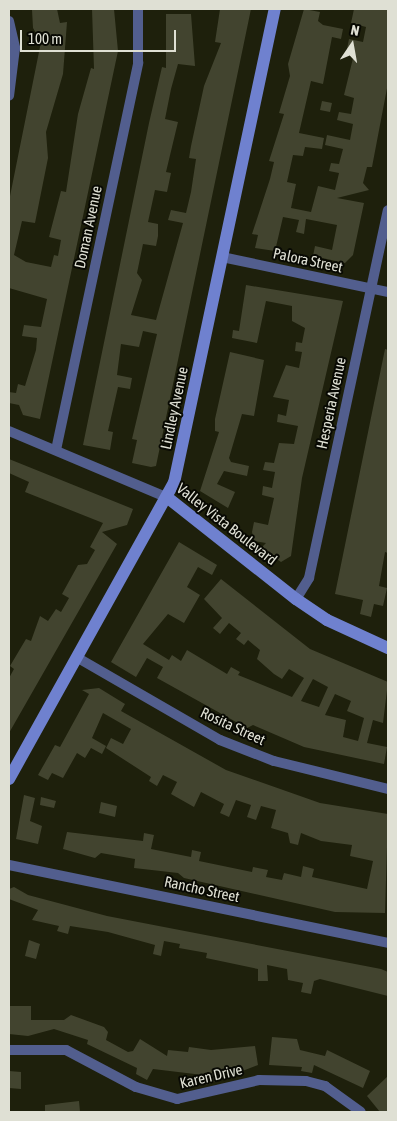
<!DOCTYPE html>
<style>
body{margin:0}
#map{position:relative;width:397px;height:1121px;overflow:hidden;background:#1e200c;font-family:"Asap Condensed",sans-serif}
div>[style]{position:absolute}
.building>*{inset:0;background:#42442f}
.street>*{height:10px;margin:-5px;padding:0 5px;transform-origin:5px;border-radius:5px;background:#525e8e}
.secondary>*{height:12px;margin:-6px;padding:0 6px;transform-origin:6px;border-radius:6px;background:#6f81cf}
span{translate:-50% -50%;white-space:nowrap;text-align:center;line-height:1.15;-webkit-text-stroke:4px #080903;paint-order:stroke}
.street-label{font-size:15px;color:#dfe0d4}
.frame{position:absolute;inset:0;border:10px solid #dfe0d4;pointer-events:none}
.north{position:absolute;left:327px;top:20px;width:50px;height:50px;-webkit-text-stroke:4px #080903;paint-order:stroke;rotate:12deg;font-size:14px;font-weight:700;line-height:20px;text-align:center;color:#dfe0d4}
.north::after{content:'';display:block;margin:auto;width:18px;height:22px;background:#dfe0d4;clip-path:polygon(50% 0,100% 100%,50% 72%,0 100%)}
.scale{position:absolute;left:20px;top:30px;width:156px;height:22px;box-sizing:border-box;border:2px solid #dfe0d4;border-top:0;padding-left:6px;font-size:15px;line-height:18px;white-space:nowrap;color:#dfe0d4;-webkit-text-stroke:4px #080903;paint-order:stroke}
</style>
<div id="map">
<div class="building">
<i style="clip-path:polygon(57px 9px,60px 23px,67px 22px,63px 74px,46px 132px,48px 158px,35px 223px,22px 221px,14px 255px,26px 262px,51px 267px,54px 255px,58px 256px,61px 240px,49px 237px,61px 191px,66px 192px,78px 114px,91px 68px,94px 69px,92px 9px,114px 9px,118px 51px,40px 419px,23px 415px,19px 405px,9px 403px,9px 392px,16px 393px,18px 384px,25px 386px,36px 350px,37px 338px,22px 336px,24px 325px,41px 327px,47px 299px,9px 288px,9px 201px,43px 32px,36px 33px,33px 28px,32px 10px)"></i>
<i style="clip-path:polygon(220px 9px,251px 9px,156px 466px,151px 467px,132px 463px,137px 440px,132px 439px,157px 334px,143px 331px,139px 347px,121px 344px,117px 375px,132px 378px,130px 389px,118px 387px,108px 431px,113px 432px,110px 450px,83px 445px,149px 123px,162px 67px,166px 68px,166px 14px,191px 14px,195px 66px,178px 64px,171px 89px,165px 119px,178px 122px,166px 172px,171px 173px,167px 192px,155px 190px,148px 222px,158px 224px,158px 236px,156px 246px,143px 244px,137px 273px,142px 280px,131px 315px,156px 320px,183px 223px,168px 220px,171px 210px,186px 213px,191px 192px,196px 159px,189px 158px,191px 146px,204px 86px,221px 43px,215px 42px)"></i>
<i style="clip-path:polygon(304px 9px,320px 12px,318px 21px,323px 25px,343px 29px,341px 39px,332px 37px,323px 84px,311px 81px,299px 133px,324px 138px,322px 149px,305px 147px,303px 156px,293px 155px,287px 182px,296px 184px,291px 208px,311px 212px,318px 186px,335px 190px,339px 173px,329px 171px,331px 163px,339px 164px,343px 149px,325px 145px,327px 135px,350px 140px,353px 124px,337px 120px,339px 112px,351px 114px,354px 98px,344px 95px,355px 50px,347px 49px,349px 39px,363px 42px,366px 27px,351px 23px,354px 9px,388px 9px,388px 83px,372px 167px,367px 167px,363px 183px,369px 190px,337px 198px,364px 203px,353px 255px,345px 263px,313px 256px,315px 246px,332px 250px,337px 225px,306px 219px,304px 234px,296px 232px,299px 220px,283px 217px,275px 251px,255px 248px,258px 235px,252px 234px,270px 179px,274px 162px,269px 161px,284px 114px,279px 113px,290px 76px,288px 64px)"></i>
<i style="clip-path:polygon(322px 101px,332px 103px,330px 112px,320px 110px)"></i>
<i style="clip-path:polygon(246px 285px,343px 301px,302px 478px,291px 556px,281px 562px,261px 548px,266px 543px,254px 541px,252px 532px,254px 522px,268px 525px,274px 498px,262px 495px,263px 486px,272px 488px,275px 472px,263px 470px,265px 462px,274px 463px,279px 443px,294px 444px,298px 426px,277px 422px,278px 414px,286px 416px,289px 400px,273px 397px,286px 365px,299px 368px,302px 352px,295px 351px,296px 342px,302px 343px,305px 328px,292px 321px,292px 306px,266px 301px,257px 343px,232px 338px,233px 330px,239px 331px)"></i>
<i style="clip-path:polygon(385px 349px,388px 350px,388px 553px,385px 552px,379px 586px,387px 588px,383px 606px,374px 604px,371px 617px,360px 614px,363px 600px,335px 594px)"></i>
<i style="clip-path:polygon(230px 352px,264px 360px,254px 416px,242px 414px,229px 458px,231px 462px,249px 466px,247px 476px,224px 471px,217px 484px,235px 492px,228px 508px,200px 491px,219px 432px,215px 431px,215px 419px)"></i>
<i style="clip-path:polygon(9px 459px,133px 509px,127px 525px,102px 532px,117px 544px,9px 733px,9px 678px,14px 669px,10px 666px,26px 639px,31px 641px,40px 616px,48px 621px,56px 609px,61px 612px,69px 598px,62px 594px,78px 565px,87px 564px,95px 550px,90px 547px,103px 523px,25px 492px,29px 482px,9px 473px)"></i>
<i style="clip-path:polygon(evenodd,179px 542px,217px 565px,212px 575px,198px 567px,187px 587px,200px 595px,184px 623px,168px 614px,143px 644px,169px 660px,172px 655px,181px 661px,187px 650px,227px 674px,231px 667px,240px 672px,238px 675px,292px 697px,304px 678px,289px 669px,282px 679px,274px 674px,257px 659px,260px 650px,248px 640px,244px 645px,236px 639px,241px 633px,229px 623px,220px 634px,213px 628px,222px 618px,204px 599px,221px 579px,310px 649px,388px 682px,383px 723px,373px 720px,367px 743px,387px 747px,384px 764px,304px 747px,253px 725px,247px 728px,157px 678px,163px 667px,147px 658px,136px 677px,111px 662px,179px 542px,313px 679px,328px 687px,319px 707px,301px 701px,313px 679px,179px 542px,335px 694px,351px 701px,347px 711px,364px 718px,358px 741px,343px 737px,346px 720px,325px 715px,335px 694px)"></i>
<i style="clip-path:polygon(99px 688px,125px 704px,121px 711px,226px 770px,320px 803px,388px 814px,385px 913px,335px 912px,184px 878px,178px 873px,134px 868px,135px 859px,101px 853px,95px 858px,63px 849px,67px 832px,143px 841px,144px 833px,154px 835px,151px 849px,191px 857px,192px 850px,201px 852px,199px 861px,252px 872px,253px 867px,268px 870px,266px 877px,282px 880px,284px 873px,301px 877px,303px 866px,314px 869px,312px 877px,367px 889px,373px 861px,350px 856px,352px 845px,321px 841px,301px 833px,298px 845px,290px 843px,288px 833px,271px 828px,276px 810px,261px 806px,256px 820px,247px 817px,251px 805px,236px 800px,229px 817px,220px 813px,224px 804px,201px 792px,194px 807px,171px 794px,177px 782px,163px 775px,157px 786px,149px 781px,151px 777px,106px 748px,111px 738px,123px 744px,131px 729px,103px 713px,92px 738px,106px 746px,102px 754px,91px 748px,85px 758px,77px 753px,63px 778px,52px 773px,48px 780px,38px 775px,55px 745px,60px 747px,89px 694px,82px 690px)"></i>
<i style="clip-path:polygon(24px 795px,35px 798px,30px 821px,42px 826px,38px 844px,16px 839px)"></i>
<i style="clip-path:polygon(41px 797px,56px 801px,54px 808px,40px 805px)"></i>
<i style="clip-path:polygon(101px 802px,117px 806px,115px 817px,99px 813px)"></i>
<i style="clip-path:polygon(14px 887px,28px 895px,107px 916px,381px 969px,388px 972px,388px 996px,320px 979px,314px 981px,311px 994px,301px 992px,303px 983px,288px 980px,287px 969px,267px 965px,268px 981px,258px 981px,258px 969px,206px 958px,207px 953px,179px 948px,180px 944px,164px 941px,161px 956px,153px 954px,155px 945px,108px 932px,70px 926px,68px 934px,57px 931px,59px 926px,32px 920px,38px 910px,9px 899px,9px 889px)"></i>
<i style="clip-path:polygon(29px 940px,40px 944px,36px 959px,25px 956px)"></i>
<i style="clip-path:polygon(9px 1006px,31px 1006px,31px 1020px,64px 1020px,71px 1015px,104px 1027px,108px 1032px,106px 1040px,128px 1052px,133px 1051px,140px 1039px,167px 1056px,168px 1050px,188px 1052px,189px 1047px,211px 1050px,255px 1046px,258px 1065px,206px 1085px,203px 1075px,153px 1069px,147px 1080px,136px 1074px,137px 1068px,87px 1044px,88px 1040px,54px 1029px,28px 1036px,9px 1034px)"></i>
<i style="clip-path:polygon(272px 1037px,297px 1039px,300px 1050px,325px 1056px,327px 1050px,370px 1071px,363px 1088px,314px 1065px,312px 1073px,301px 1071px,302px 1067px,269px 1065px)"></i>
<i style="clip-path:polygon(9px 1071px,21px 1072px,21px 1089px,9px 1088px)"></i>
<i style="clip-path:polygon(388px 1076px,388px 1112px,380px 1112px,367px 1096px)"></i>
<i style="clip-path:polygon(79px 1101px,80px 1112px,45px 1112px,45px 1105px)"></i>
</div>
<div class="street">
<i style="left:9px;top:21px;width:28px;rotate:77deg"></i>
<i style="left:15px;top:48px;width:48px;rotate:97.1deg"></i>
<i style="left:222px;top:257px;width:170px;rotate:11.9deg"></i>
<i style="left:9px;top:431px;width:173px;rotate:22.8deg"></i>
<i style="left:56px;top:450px;width:396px;rotate:-78deg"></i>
<i style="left:138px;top:63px;width:54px;rotate:-90deg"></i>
<i style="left:296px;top:599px;width:25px;rotate:-58deg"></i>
<i style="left:309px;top:578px;width:376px;rotate:-77.9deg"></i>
<i style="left:78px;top:658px;width:164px;rotate:30deg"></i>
<i style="left:220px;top:740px;width:58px;rotate:21.3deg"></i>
<i style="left:274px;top:761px;width:117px;rotate:13.8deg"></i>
<i style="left:9px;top:865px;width:387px;rotate:11.6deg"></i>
<i style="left:9px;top:1050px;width:57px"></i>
<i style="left:66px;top:1050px;width:79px;rotate:27.9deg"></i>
<i style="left:136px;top:1087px;width:43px;rotate:16.3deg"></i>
<i style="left:177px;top:1099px;width:84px;rotate:-13deg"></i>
<i style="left:259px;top:1080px;width:47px;rotate:1.2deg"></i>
<i style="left:306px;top:1081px;width:20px;rotate:15deg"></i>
<i style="left:325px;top:1086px;width:44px;rotate:35.8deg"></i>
</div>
<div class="secondary">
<i style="left:168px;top:498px;width:163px;rotate:38.3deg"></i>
<i style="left:296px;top:599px;width:37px;rotate:34deg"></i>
<i style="left:327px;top:620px;width:67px;rotate:24.7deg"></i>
<i style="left:9px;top:779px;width:339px;rotate:-60.9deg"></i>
<i style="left:174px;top:483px;width:485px;rotate:-78deg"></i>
</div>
<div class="street-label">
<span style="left:88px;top:227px;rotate:-78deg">Doman Avenue</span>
<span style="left:308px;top:260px;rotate:12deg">Palora Street</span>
<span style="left:331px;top:403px;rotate:-78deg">Hesperia Avenue</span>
<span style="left:174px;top:408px;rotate:-78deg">Lindley Avenue</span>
<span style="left:227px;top:524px;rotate:38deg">Valley Vista Boulevard</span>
<span style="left:233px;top:726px;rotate:25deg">Rosita Street</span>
<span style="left:202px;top:889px;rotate:12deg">Rancho Street</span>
<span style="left:211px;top:1076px;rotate:-13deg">Karen Drive</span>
</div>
<div class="frame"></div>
<div class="north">N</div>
<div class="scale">100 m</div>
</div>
